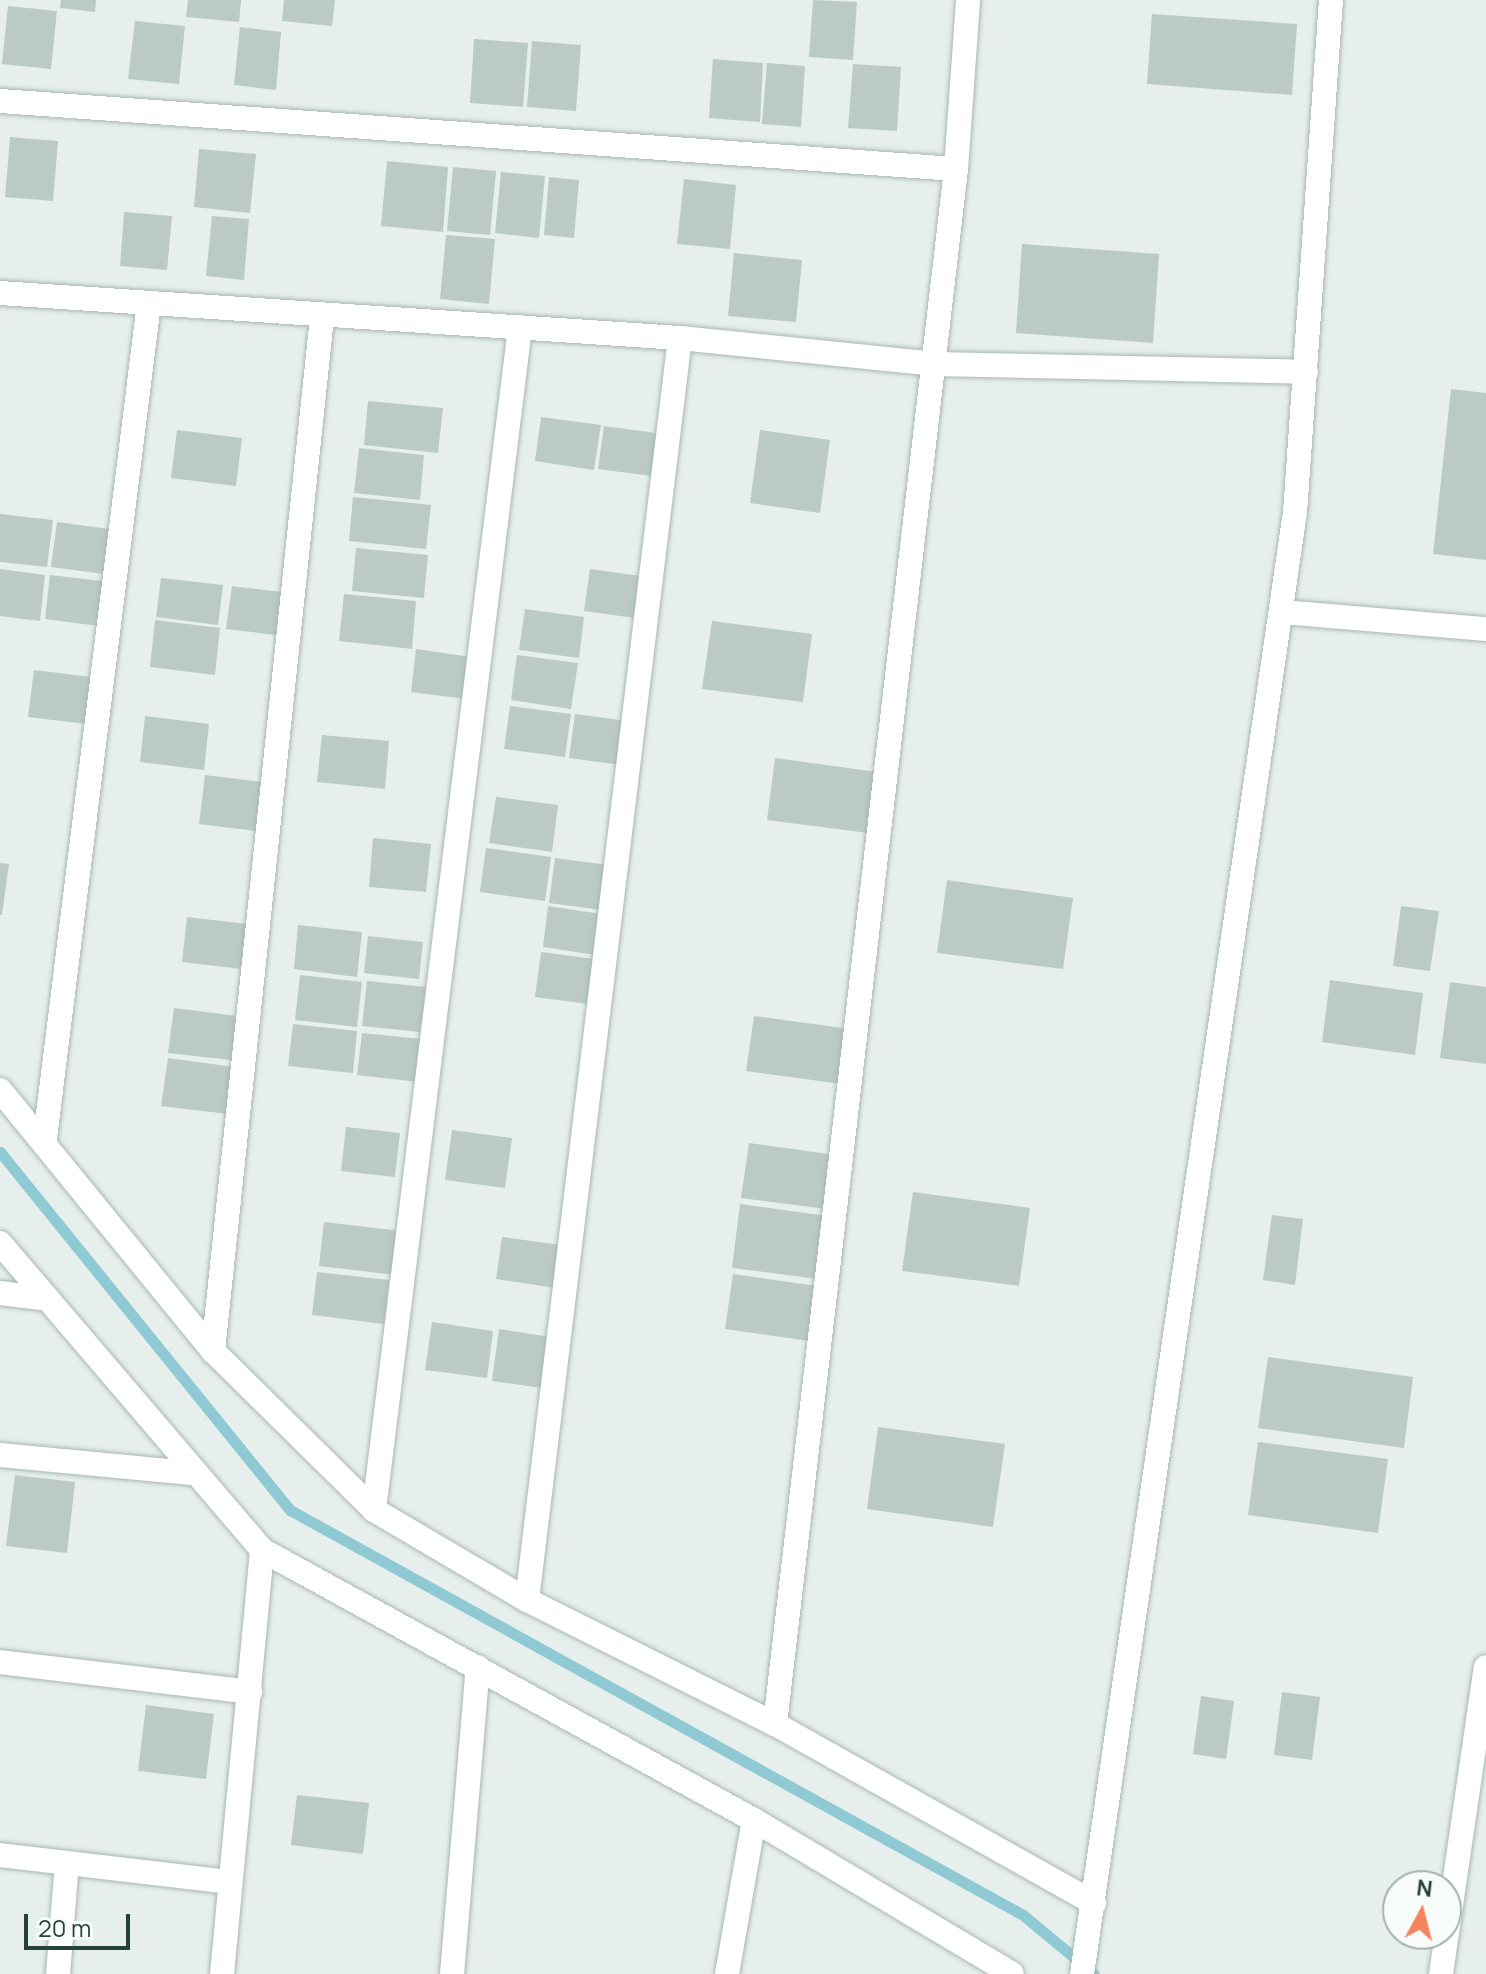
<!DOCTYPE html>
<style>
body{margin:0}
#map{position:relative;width:1486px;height:1974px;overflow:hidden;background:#e6efeb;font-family:Manrope,sans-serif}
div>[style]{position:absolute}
.stream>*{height:11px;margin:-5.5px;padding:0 5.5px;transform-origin:5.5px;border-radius:5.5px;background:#8ec9d4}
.building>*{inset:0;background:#bbcac4}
.roads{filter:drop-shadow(0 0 2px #a8b8b2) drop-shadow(0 0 2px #a8b8b2)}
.minor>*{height:24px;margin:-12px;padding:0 12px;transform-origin:12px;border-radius:12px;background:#fff}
span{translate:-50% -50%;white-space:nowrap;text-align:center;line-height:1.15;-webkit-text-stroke:7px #f7fbf9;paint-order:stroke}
.north{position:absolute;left:1382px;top:1870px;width:80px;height:80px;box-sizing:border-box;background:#f7fbf9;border:2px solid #a3b1ad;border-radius:50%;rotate:7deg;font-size:22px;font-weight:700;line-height:32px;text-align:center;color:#24423a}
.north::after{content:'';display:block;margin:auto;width:28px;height:36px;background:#f4845f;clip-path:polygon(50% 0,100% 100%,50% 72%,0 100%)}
.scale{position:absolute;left:24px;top:1914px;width:106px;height:36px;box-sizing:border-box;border:4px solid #24423a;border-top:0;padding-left:10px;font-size:24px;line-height:28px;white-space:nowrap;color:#24423a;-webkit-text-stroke:6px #f7fbf9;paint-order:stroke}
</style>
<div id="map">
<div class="stream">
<i style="left:0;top:1152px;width:461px;rotate:51deg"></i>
<i style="left:290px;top:1510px;width:837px;rotate:28.92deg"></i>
<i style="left:1023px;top:1915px;width:92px;rotate:39.7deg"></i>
</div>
<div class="building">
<i style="clip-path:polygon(61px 0,96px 0,95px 12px,60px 8px)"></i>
<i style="clip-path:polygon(188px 0,241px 0,239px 22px,186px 17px)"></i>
<i style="clip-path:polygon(284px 0,335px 0,332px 26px,282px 21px)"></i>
<i style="clip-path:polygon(813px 0,857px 2px,853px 60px,809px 57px)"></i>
<i style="clip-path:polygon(8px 6px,57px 11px,51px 69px,2px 64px)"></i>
<i style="clip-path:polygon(1152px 14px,1297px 24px,1292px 95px,1147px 84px)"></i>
<i style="clip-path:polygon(135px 21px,185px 26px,179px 84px,128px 79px)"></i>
<i style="clip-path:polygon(240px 27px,281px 32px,276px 90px,234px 85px)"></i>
<i style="clip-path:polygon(474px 39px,528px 43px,523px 107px,470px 103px)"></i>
<i style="clip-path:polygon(532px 41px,581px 45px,576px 111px,527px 107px)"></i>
<i style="clip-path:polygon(713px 59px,763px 63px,760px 122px,709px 118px)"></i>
<i style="clip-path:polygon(767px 63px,805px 66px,801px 127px,762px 124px)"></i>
<i style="clip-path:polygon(853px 64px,901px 67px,897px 131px,848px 128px)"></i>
<i style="clip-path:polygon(10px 137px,58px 141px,53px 201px,5px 197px)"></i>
<i style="clip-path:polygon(199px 149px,256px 154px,250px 213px,194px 207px)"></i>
<i style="clip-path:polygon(387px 161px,448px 167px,443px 232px,381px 226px)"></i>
<i style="clip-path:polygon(453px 167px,496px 171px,490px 235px,447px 231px)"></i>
<i style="clip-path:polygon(501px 172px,545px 176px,539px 238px,495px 233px)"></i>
<i style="clip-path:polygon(549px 177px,579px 180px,574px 238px,544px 235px)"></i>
<i style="clip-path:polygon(684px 179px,736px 185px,730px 249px,677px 244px)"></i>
<i style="clip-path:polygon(124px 212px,172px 216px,167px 270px,120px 266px)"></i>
<i style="clip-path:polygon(212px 216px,249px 219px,244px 280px,206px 276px)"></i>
<i style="clip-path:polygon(446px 235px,495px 239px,489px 304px,440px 299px)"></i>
<i style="clip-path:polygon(1022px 244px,1159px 254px,1153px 343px,1016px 333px)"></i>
<i style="clip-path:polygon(734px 253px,802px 260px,796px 322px,728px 316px)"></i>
<i style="clip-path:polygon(1451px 389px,1486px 393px,1486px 560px,1433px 554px)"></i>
<i style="clip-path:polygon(368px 401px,443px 408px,438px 453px,364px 445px)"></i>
<i style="clip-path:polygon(541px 417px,601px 425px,594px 470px,535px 461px)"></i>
<i style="clip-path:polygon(604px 426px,664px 434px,659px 477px,598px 469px)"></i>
<i style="clip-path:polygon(177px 430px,242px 438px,236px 486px,171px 478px)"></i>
<i style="clip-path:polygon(760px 430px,830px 440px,820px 513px,750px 503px)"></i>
<i style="clip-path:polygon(359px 448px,424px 455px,420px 500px,354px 493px)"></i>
<i style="clip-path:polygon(353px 497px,431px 505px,426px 549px,349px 541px)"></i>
<i style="clip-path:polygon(0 514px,53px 520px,47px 567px,0 562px)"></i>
<i style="clip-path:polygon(57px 522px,117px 530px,111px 575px,51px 567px)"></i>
<i style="clip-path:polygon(356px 548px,428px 555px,424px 598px,352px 591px)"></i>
<i style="clip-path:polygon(0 569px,45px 575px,40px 621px,0 616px)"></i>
<i style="clip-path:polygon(590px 569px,648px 577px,642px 619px,584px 611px)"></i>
<i style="clip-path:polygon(50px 575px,111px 582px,106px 627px,45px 619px)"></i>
<i style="clip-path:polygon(161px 578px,223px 585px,218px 625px,156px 617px)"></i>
<i style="clip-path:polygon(232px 586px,290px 593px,284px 636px,226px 629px)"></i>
<i style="clip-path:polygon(344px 594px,416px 601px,412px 649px,339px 641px)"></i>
<i style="clip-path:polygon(525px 609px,584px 617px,579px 658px,519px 650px)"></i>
<i style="clip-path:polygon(155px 620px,220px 628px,215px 675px,150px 667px)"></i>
<i style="clip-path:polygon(712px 621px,812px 634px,803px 702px,702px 689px)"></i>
<i style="clip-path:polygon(416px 649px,471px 657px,466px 699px,411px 692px)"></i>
<i style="clip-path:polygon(517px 655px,578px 663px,571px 709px,511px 700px)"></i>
<i style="clip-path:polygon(34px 670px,100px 678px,95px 725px,28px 717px)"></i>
<i style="clip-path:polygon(510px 706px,571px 714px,565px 757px,504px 749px)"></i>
<i style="clip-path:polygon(575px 714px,627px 721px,621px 765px,569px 758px)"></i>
<i style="clip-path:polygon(145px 716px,209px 724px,204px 770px,140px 762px)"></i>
<i style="clip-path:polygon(322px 735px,389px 741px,385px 789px,317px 782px)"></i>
<i style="clip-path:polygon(775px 758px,877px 772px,868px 833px,767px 820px)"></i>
<i style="clip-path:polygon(205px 775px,270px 783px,264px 832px,199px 824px)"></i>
<i style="clip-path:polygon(496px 797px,558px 805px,552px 852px,489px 843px)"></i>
<i style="clip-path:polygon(373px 838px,431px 844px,426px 892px,369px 887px)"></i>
<i style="clip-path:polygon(486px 848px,551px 857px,545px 901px,480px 892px)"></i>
<i style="clip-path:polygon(555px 858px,608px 865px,602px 910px,549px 903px)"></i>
<i style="clip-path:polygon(0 863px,9px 864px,2px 915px,0 915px)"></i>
<i style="clip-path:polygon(947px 880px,1073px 898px,1063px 969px,937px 953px)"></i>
<i style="clip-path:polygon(548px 906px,608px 915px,602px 956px,543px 947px)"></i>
<i style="clip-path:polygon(1401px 906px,1439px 911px,1430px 971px,1393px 966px)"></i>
<i style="clip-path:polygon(187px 917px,255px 925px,250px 970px,182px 962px)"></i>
<i style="clip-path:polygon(298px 925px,362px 932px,357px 977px,294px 969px)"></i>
<i style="clip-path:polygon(368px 936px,423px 942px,419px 979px,364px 973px)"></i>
<i style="clip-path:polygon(541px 952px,602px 960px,596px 1005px,535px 997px)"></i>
<i style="clip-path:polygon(300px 975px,362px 982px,357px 1027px,295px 1020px)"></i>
<i style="clip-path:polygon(1330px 980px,1423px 993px,1415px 1055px,1322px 1042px)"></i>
<i style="clip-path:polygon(367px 981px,426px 987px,420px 1032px,362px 1026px)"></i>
<i style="clip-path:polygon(1450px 982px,1486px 987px,1486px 1064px,1440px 1058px)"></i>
<i style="clip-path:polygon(174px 1008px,245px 1017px,240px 1061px,168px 1053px)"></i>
<i style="clip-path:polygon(754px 1016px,850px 1029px,842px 1084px,746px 1071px)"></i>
<i style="clip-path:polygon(293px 1024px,357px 1031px,353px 1073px,288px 1066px)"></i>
<i style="clip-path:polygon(362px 1033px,422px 1039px,418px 1082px,357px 1075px)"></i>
<i style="clip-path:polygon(168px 1058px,234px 1067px,228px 1114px,161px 1106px)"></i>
<i style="clip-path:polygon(346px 1127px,400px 1133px,395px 1177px,341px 1171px)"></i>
<i style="clip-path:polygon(452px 1130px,512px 1138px,505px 1188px,445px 1180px)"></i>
<i style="clip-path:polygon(749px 1143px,835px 1155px,827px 1209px,741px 1198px)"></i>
<i style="clip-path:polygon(913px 1192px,1030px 1208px,1019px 1286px,902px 1271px)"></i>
<i style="clip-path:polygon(740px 1204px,827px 1216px,818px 1279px,732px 1268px)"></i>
<i style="clip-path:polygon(1272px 1215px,1303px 1219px,1295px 1285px,1263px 1280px)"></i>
<i style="clip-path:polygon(324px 1222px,401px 1231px,396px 1275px,319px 1266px)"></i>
<i style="clip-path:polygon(502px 1237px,568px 1246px,562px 1289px,496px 1279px)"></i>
<i style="clip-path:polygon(317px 1272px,389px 1280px,384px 1324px,312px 1315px)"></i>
<i style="clip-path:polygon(733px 1274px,817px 1286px,810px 1341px,725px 1329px)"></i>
<i style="clip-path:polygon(432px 1322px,493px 1331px,487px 1378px,425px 1370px)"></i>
<i style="clip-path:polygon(499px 1329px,557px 1338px,550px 1389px,492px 1381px)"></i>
<i style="clip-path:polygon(1268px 1357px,1413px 1377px,1404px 1448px,1258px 1428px)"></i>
<i style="clip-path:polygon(878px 1427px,1005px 1444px,993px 1527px,867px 1509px)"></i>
<i style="clip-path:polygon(1258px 1442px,1388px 1459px,1378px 1533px,1248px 1515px)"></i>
<i style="clip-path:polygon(15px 1475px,75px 1482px,67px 1553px,6px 1546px)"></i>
<i style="clip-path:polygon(1282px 1692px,1320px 1697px,1312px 1760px,1274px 1755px)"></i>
<i style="clip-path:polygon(1201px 1696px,1234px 1701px,1226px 1759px,1193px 1754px)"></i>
<i style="clip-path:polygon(146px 1705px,214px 1714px,206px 1779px,138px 1771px)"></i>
<i style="clip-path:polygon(297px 1795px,369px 1803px,363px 1854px,291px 1845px)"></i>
</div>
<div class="roads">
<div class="minor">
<i style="left:0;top:101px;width:958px;rotate:4.07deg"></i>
<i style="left:0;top:293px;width:681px;rotate:3.79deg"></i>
<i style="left:680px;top:338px;width:255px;rotate:5.8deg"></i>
<i style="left:934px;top:364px;width:372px;rotate:1.2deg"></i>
<i style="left:1282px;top:612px;width:205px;rotate:4.8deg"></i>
<i style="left:0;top:1090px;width:337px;rotate:50.8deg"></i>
<i style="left:213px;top:1351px;width:226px;rotate:44.6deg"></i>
<i style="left:374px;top:1510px;width:178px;rotate:30.5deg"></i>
<i style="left:527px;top:1600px;width:277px;rotate:26.6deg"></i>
<i style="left:775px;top:1724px;width:366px;rotate:29.3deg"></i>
<i style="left:45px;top:1138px;width:841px;rotate:-82.9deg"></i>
<i style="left:0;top:1243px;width:404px;rotate:49.5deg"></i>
<i style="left:262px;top:1550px;width:561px;rotate:28.76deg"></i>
<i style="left:754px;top:1820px;width:300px;rotate:30.8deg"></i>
<i style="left:0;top:1293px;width:48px;rotate:7.1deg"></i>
<i style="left:213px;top:1351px;width:1040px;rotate:-83.98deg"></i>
<i style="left:0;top:1455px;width:190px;rotate:5.4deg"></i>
<i style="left:374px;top:1510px;width:1192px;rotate:-82.96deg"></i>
<i style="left:527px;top:1600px;width:1271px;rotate:-83.09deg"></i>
<i style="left:0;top:1662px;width:252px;rotate:6.8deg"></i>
<i style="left:775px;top:1724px;width:1565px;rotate:-83.36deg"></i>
<i style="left:956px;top:169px;width:169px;rotate:-85.9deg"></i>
<i style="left:0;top:1855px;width:231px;rotate:6.7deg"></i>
<i style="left:58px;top:1974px;width:111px;rotate:-85.4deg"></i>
<i style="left:222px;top:1974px;width:426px;rotate:-84.6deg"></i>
<i style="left:452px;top:1974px;width:308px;rotate:-85.2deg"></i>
<i style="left:727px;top:1974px;width:156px;rotate:-80.1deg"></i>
<i style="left:1082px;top:1974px;width:1476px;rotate:-81.71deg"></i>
<i style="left:1295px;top:513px;width:514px;rotate:-85.99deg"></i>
<i style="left:1441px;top:1974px;width:310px;rotate:-81.7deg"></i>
</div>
</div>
<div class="north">N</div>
<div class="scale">20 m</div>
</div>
